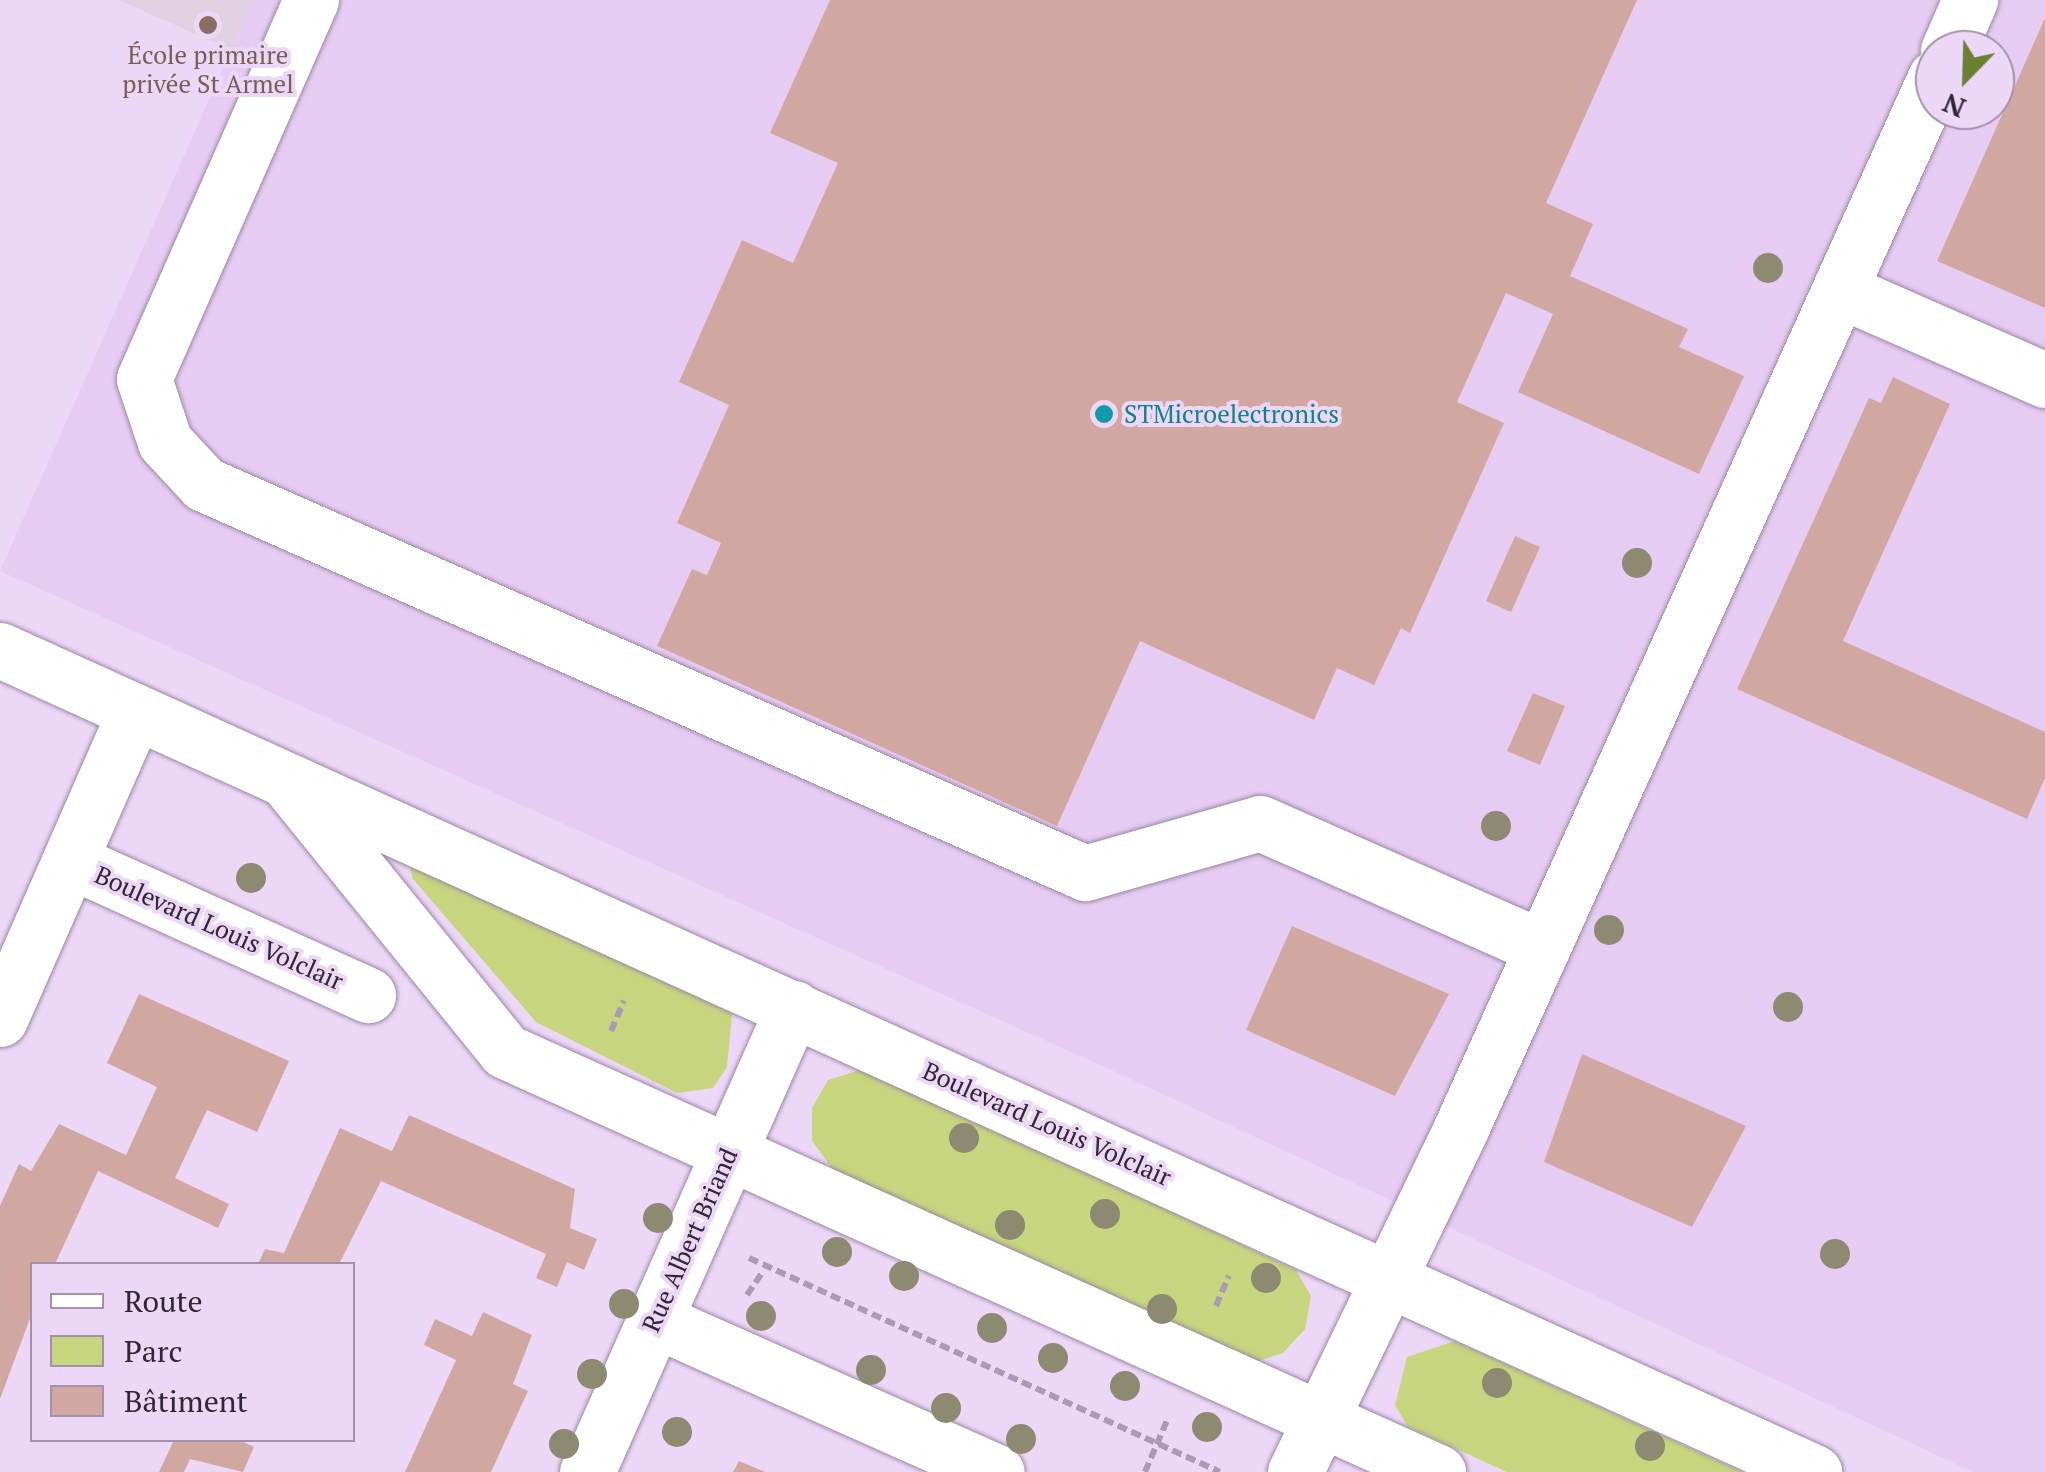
<!DOCTYPE html>
<meta charset="utf-8">
<style>
body{margin:0}
#map{position:relative;width:2045px;height:1472px;overflow:hidden;background:#edd7f7;font-family:"PT Serif",serif}
div>[style]{position:absolute}
.built>*{inset:0;background:#e6ccf3}
.education>*{inset:0;background:#e0d0e2}
.green>*{inset:0;background:#c6d57e}
.building>*{inset:0;background:#d1a8a1}
.path>*{height:6px;margin-top:-3px;transform-origin:0;background:repeating-linear-gradient(90deg,#ab9ab3 0 10px,transparent 0 15px)}
.roads{filter:drop-shadow(0 0 2px #9b87a5) drop-shadow(0 0 2px #9b87a5)}
.minor>*{height:55px;margin:-27.5px;padding:0 27.5px;transform-origin:27.5px;border-radius:27.5px;background:#fff}
.trees>*{width:30px;height:30px;margin:-15px;border-radius:50%;background:#8e8971}
.dots>*{width:28px;height:28px;translate:-50% -50%;box-sizing:border-box;border:5px solid #edd7f7;border-radius:50%}
span{translate:-50% -50%;white-space:nowrap;text-align:center;line-height:1.15;-webkit-text-stroke:8px #edd7f7;paint-order:stroke}
.education-label{font-size:25px;color:#785e54}
.culture-label{font-size:25px;color:#0d838f}
.left{translate:0 -50%;text-align:left}
.street-label{font-size:25px;color:#2f2733}
.legend{position:absolute;left:30px;top:1262px;width:325px;height:180px;box-sizing:border-box;background:#edd7f7;border:2px solid #a191a9;margin:0;padding:12px 18px;list-style:none;font-size:30px;color:#2f2733}
.legend li{display:flex;align-items:center;gap:20px;height:50px}
.legend b{width:50px;border:2px solid #a191a9}
.north{position:absolute;left:1915px;top:30px;width:100px;height:100px;box-sizing:border-box;background:#edd7f7;border:2px solid #a191a9;border-radius:50%;rotate:203deg;font-size:28px;font-weight:700;line-height:40px;text-align:center;color:#2f2733}
.north::after{content:'';display:block;margin:auto;width:35px;height:45px;background:#6a8133;clip-path:polygon(50% 0,100% 100%,50% 72%,0 100%)}
</style>
<div id="map">
<div class="built">
<i style="clip-path:polygon(evenodd,253px 0,2045px 0,2045px 1472px,1973px 1472px,1109px 1069px,0 571px,253px 0,1935px 50px,1995px 50px,1995px 110px,1935px 110px,1935px 50px)"></i>
</div>
<div class="education">
<i style="clip-path:polygon(119px 0,253px 0,231px 50px)"></i>
</div>
<div class="green">
<i style="clip-path:polygon(405px 849px,732px 1014px,727px 1067px,713px 1088px,677px 1093px,536px 1022px,413px 879px)"></i>
<i style="clip-path:polygon(863px 1069px,1296px 1270px,1311px 1296px,1305px 1329px,1283px 1353px,1255px 1362px,837px 1175px,812px 1141px,812px 1108px,828px 1080px)"></i>
<i style="clip-path:polygon(1455px 1341px,1742px 1472px,1507px 1472px,1408px 1427px,1395px 1405px,1407px 1357px)"></i>
</div>
<div class="building">
<i style="clip-path:polygon(830px 0,1637px 0,1546px 203px,1593px 224px,1570px 276px,1688px 329px,1679px 347px,1744px 376px,1699px 474px,1518px 392px,1553px 314px,1506px 293px,1457px 402px,1504px 423px,1410px 633px,1401px 628px,1374px 685px,1337px 668px,1314px 720px,1140px 641px,1057px 826px,657px 646px,692px 569px,707px 575px,721px 543px,677px 523px,729px 405px,679px 382px,742px 240px,793px 263px,838px 163px,770px 133px)"></i>
<i style="clip-path:polygon(2045px 18px,2045px 308px,1937px 261px)"></i>
<i style="clip-path:polygon(1893px 377px,1950px 404px,1843px 641px,2045px 732px,2045px 778px,2027px 819px,1737px 689px,1869px 398px,1881px 403px)"></i>
<i style="clip-path:polygon(1515px 536px,1540px 547px,1511px 612px,1486px 601px)"></i>
<i style="clip-path:polygon(1533px 693px,1565px 706px,1540px 765px,1507px 751px)"></i>
<i style="clip-path:polygon(1292px 926px,1449px 994px,1395px 1096px,1246px 1030px)"></i>
<i style="clip-path:polygon(139px 994px,289px 1061px,257px 1132px,207px 1110px,175px 1178px,229px 1204px,218px 1228px,98px 1171px,55px 1264px,32px 1264px,32px 1313px,0 1399px,0 1206px,19px 1164px,31px 1171px,59px 1124px,126px 1155px,157px 1087px,107px 1063px)"></i>
<i style="clip-path:polygon(1582px 1054px,1746px 1126px,1692px 1227px,1544px 1162px)"></i>
<i style="clip-path:polygon(409px 1115px,575px 1189px,570px 1228px,597px 1239px,584px 1270px,567px 1262px,557px 1287px,536px 1278px,546px 1254px,381px 1181px,339px 1264px,258px 1264px,265px 1249px,284px 1253px,340px 1128px,392px 1151px)"></i>
<i style="clip-path:polygon(483px 1312px,532px 1335px,513px 1384px,528px 1391px,491px 1472px,405px 1472px,456px 1360px,424px 1345px,435px 1319px,472px 1336px)"></i>
<i style="clip-path:polygon(174px 1440px,239px 1440px,254px 1447px,243px 1472px,190px 1459px,184px 1472px,159px 1472px)"></i>
<i style="clip-path:polygon(739px 1461px,765px 1472px,733px 1472px)"></i>
</div>
<div class="path">
<i style="left:611px;top:1031px;width:33px;rotate:-67deg"></i>
<i style="left:749px;top:1258px;width:517px;rotate:24.43deg"></i>
<i style="left:747px;top:1295px;width:29px;rotate:-56deg"></i>
<i style="left:1216px;top:1306px;width:33px;rotate:-67deg"></i>
<i style="left:1145px;top:1472px;width:59px;rotate:-66.9deg"></i>
</div>
<div class="roads">
<div class="minor">
<i style="left:311px;top:0;width:414px;rotate:113.8deg"></i>
<i style="left:144px;top:379px;width:66px;rotate:71.6deg"></i>
<i style="left:165px;top:442px;width:57px;rotate:47.1deg"></i>
<i style="left:204px;top:484px;width:963px;rotate:23.82deg"></i>
<i style="left:1085px;top:873px;width:182px;rotate:-15.9deg"></i>
<i style="left:1260px;top:823px;width:309px;rotate:23.8deg"></i>
<i style="left:1948px;top:50px;width:55px;rotate:-66.3deg"></i>
<i style="left:1840px;top:290px;width:224px;rotate:23.7deg"></i>
<i style="left:0;top:650px;width:1992px;rotate:24.38deg"></i>
<i style="left:289px;top:784px;width:343px;rotate:51deg"></i>
<i style="left:505px;top:1051px;width:1024px;rotate:24.29deg"></i>
<i style="left:71px;top:861px;width:326px;rotate:24.3deg"></i>
<i style="left:0;top:1019px;width:333px;rotate:-66.3deg"></i>
<i style="left:655px;top:1320px;width:374px;rotate:24deg"></i>
<i style="left:587px;top:1472px;width:508px;rotate:-66.06deg"></i>
<i style="left:1295px;top:1472px;width:384px;rotate:-64.2deg"></i>
<i style="left:1462px;top:1126px;width:1150px;rotate:-65.71deg"></i>
</div>
</div>
<div class="trees">
<i style="left:1768px;top:268px"></i>
<i style="left:1637px;top:563px"></i>
<i style="left:1496px;top:826px"></i>
<i style="left:251px;top:878px"></i>
<i style="left:1609px;top:930px"></i>
<i style="left:1788px;top:1007px"></i>
<i style="left:964px;top:1138px"></i>
<i style="left:1105px;top:1214px"></i>
<i style="left:658px;top:1218px"></i>
<i style="left:1010px;top:1225px"></i>
<i style="left:837px;top:1252px"></i>
<i style="left:1835px;top:1254px"></i>
<i style="left:904px;top:1276px"></i>
<i style="left:1266px;top:1278px"></i>
<i style="left:624px;top:1304px"></i>
<i style="left:1162px;top:1309px"></i>
<i style="left:761px;top:1316px"></i>
<i style="left:992px;top:1328px"></i>
<i style="left:1053px;top:1358px"></i>
<i style="left:871px;top:1370px"></i>
<i style="left:592px;top:1374px"></i>
<i style="left:1497px;top:1383px"></i>
<i style="left:1125px;top:1386px"></i>
<i style="left:946px;top:1408px"></i>
<i style="left:1207px;top:1427px"></i>
<i style="left:677px;top:1432px"></i>
<i style="left:1021px;top:1439px"></i>
<i style="left:564px;top:1444px"></i>
<i style="left:1650px;top:1446px"></i>
</div>
<div class="dots">
<i style="left:208px;top:25px;background:#8d6e63"></i>
<i style="left:1104px;top:414px;background:#0f9aa8"></i>
</div>
<div class="education-label">
<span style="left:208px;top:70px">École primaire<br>privée St Armel</span>
</div>
<div class="culture-label">
<span class="left" style="left:1124px;top:414px">STMicroelectronics</span>
</div>
<div class="street-label">
<span style="left:219px;top:928px;rotate:24deg">Boulevard Louis Volclair</span>
<span style="left:1047px;top:1124px;rotate:24deg">Boulevard Louis Volclair</span>
<span style="left:690px;top:1240px;rotate:-66deg">Rue Albert Briand</span>
</div>
<ul class="legend">
<li><b style="height:12px;background:#fff"></b>Route</li>
<li><b style="height:28px;background:#c6d57e"></b>Parc</li>
<li><b style="height:28px;background:#d1a8a1"></b>Bâtiment</li>
</ul>
<div class="north">N</div>
</div>
